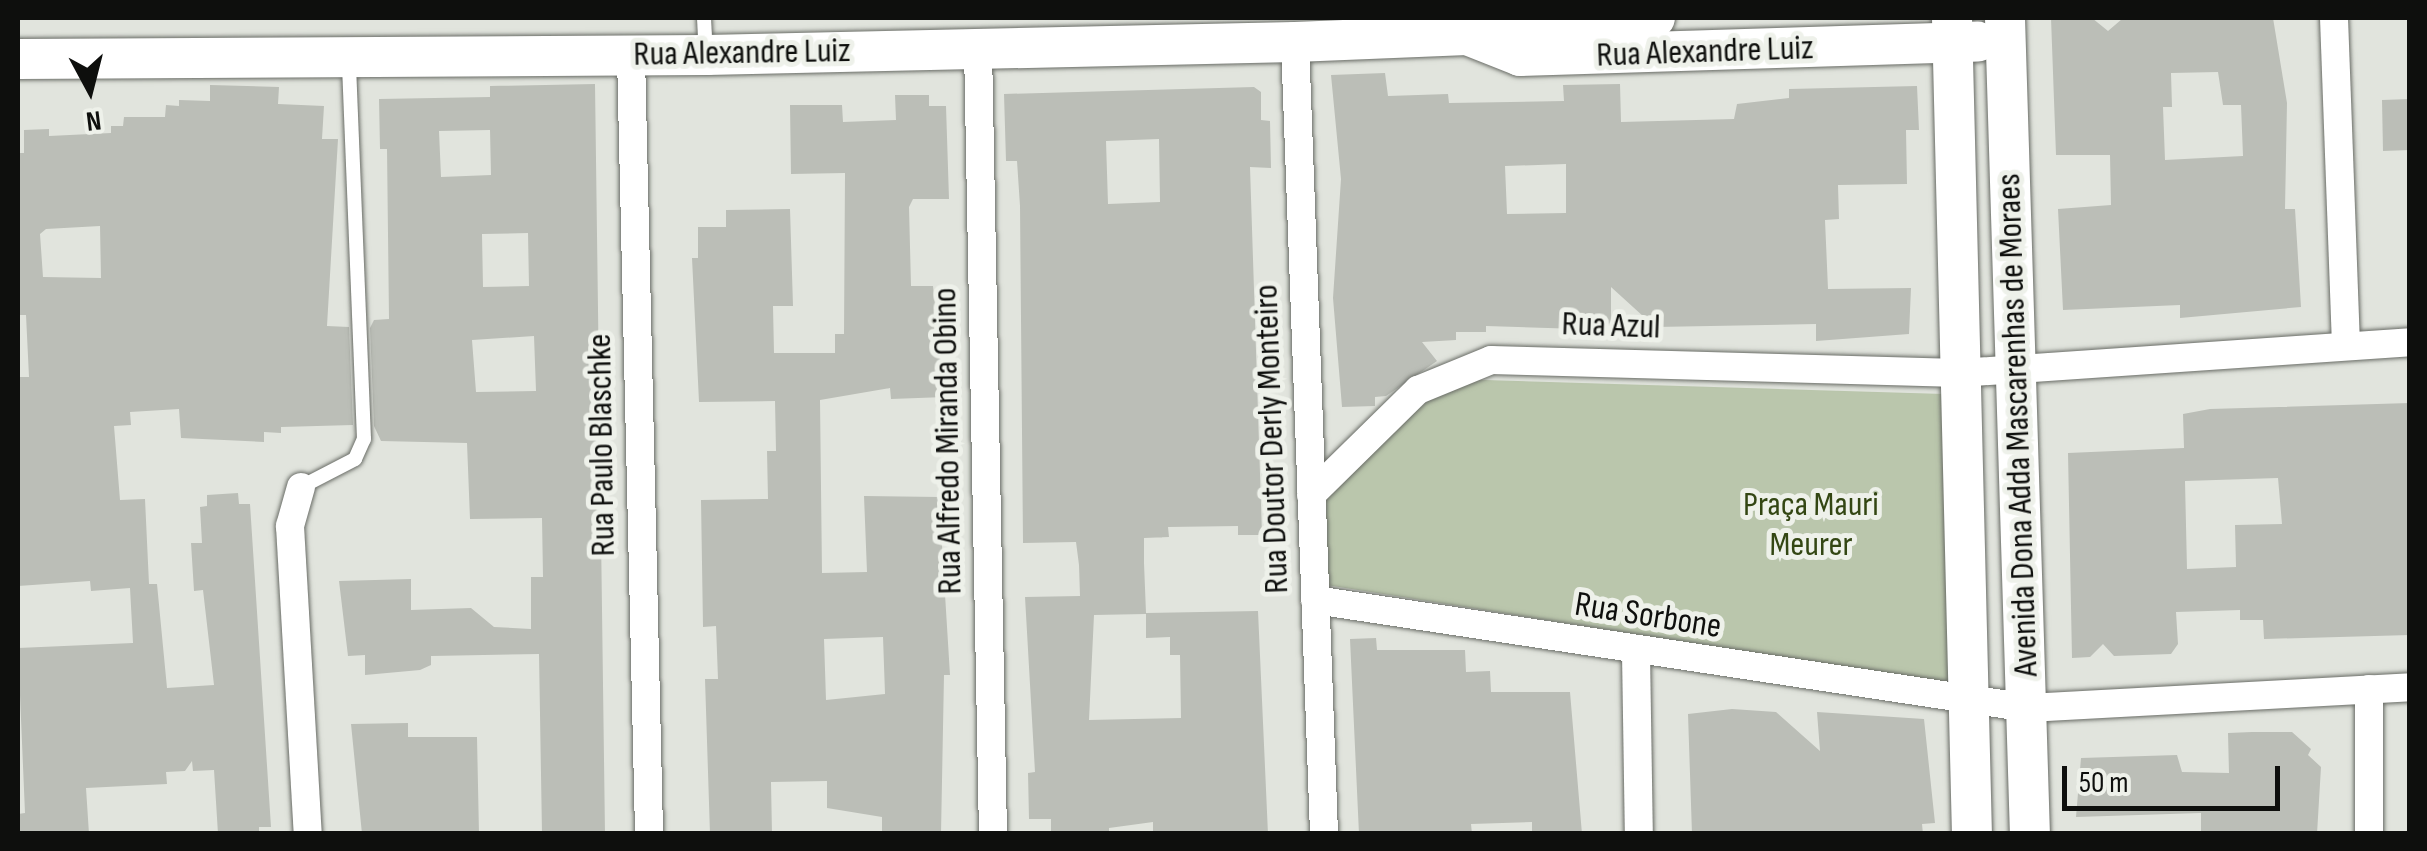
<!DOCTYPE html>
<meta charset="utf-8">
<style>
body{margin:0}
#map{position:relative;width:2427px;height:851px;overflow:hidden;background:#e1e4dd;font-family:"Sofia Sans Condensed",sans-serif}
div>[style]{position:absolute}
.green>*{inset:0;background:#bac6ac}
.building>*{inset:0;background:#bbbeb7}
.roads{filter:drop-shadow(0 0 2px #696c66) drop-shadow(0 0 2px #696c66)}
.lane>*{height:14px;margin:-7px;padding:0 7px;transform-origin:7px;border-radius:7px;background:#fff}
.street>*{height:28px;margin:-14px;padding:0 14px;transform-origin:14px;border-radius:14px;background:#fff}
.secondary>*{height:40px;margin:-20px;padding:0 20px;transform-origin:20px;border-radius:20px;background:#fff}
span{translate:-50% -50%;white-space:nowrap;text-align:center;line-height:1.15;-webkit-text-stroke:10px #eef1ea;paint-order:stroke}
.street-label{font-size:35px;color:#0e0f0d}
.park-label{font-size:35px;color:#334613}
.frame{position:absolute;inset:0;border:20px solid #0e0f0d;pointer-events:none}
.north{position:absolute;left:40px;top:40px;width:100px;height:100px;-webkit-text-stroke:8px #eef1ea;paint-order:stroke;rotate:173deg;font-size:28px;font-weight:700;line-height:40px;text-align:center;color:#0e0f0d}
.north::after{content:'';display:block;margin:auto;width:35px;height:45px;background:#0e0f0d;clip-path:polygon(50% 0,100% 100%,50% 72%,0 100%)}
.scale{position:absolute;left:2062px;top:766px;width:218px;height:45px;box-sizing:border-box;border:5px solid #0e0f0d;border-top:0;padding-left:12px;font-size:30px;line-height:35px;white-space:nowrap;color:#0e0f0d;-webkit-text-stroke:8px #eef1ea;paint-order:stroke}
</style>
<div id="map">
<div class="green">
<i style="clip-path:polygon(1452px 379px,1944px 394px,1950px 684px,1320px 584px,1317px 501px)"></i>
</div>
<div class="building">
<i style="clip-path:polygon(evenodd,2051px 18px,2092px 18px,2108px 31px,2122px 19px,2273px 18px,2287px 103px,2285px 209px,2295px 209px,2301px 307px,2180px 318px,2180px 305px,2063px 310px,2058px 209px,2111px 205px,2110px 155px,2056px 155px,2051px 18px,2218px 72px,2223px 105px,2241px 105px,2243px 156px,2165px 160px,2163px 107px,2172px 107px,2171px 73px,2218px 72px)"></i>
<i style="clip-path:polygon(evenodd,1385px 73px,1388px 96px,1448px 94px,1449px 103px,1564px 101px,1563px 85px,1620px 84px,1621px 122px,1734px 119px,1737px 104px,1789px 98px,1789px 89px,1917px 86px,1919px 130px,1906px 130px,1907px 184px,1838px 185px,1839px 219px,1825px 220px,1828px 289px,1911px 288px,1909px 334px,1816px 341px,1816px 324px,1655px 327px,1611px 287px,1611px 330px,1486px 326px,1486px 332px,1456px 332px,1456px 340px,1422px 342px,1437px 361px,1386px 396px,1375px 397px,1375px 406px,1342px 407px,1333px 298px,1341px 179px,1331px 75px,1385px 73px,1566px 164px,1566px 213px,1507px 214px,1505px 166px,1566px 164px)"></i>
<i style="clip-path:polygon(evenodd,595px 84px,605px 834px,542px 834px,539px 654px,431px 656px,431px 665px,420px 670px,365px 675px,365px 655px,348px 656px,339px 581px,411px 579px,411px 610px,471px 608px,494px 627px,531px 629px,531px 577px,543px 577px,542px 518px,470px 519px,467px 443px,381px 441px,374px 426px,370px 328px,374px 320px,389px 319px,387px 149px,380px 149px,379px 99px,490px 97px,490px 86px,595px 84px,490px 130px,491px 175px,441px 177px,439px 131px,490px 130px,595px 84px,528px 233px,529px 286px,483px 287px,482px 234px,528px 233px,595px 84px,534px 336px,536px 391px,476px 392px,472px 340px,534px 336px)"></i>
<i style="clip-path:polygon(evenodd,210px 85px,279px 87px,278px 104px,324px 106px,322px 139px,338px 139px,327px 326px,349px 327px,353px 425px,281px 427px,281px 433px,264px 432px,264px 442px,181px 438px,179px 409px,130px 412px,131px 425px,114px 426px,120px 500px,145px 499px,149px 584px,157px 584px,167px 688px,214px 685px,203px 590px,194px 591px,191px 543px,202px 543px,200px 507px,207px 506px,207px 495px,238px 493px,239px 504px,250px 504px,271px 827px,259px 827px,259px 834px,218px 834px,214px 770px,193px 771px,192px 761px,185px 771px,166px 772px,167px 784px,86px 788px,89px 834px,18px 834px,18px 814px,25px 813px,18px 648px,133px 643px,130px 588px,91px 591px,90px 581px,18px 586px,18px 377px,29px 377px,26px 315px,18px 315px,18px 153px,24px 153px,24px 130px,49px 129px,49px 136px,111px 133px,111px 126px,123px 126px,124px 117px,165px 117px,166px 105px,179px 106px,179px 100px,210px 101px,210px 85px,100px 226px,101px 278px,43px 277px,40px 234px,46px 229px,100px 226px)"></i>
<i style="clip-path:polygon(evenodd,1254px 87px,1261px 92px,1261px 120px,1270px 121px,1271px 168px,1250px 167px,1262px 535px,1238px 535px,1238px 526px,1168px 527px,1169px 537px,1144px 538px,1144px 563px,1146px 613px,1258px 611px,1268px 834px,1153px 834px,1153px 822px,1109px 828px,1109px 834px,1051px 834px,1051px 819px,1029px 819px,1028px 773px,1035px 772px,1025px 597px,1080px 596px,1079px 565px,1076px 542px,1023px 543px,1020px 206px,1017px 161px,1006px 161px,1004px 94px,1254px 87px,1159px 139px,1160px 202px,1108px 204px,1106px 141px,1159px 139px,1254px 87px,1146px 614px,1146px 638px,1170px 637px,1170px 655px,1180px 655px,1181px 718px,1089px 720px,1094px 615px,1146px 614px)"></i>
<i style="clip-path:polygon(evenodd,895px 95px,929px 95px,929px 106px,946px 106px,949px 199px,913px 199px,909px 207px,911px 286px,933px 286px,945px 397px,891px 399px,890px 388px,820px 400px,822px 573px,867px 572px,864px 496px,939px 497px,950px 675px,944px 675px,941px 834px,882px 834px,882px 817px,827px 808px,827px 781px,771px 782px,772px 834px,710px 834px,705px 679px,718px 679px,716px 626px,703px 627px,701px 500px,768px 499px,767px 451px,776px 451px,775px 401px,699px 402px,692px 258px,698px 258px,698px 227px,726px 227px,726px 210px,790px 209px,793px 306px,773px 306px,774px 353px,835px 353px,835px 334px,844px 334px,845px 173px,791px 174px,790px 105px,842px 105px,843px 122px,896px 120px,895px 95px,883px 637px,885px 694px,826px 700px,824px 639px,883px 637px)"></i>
<i style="clip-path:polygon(2410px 99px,2410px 150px,2383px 151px,2382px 100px)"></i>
<i style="clip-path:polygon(evenodd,2410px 403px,2410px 635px,2264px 639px,2263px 620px,2240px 620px,2240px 610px,2176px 612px,2178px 644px,2171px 654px,2114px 656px,2103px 644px,2090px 657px,2072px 658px,2068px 453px,2184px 448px,2183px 414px,2210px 409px,2410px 403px,2278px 478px,2282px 524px,2235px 525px,2236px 567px,2187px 569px,2185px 481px,2278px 478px)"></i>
<i style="clip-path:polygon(1376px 638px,1377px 650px,1465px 650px,1466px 672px,1490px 671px,1491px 692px,1570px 692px,1582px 834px,1532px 834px,1532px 822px,1471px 824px,1472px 834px,1359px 834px,1350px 639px)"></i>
<i style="clip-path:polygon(1732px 709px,1776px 712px,1820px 751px,1817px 712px,1924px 719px,1935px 823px,1922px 824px,1923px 834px,1692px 834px,1688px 714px)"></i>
<i style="clip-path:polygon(408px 723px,408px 737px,477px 737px,479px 834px,362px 834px,351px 724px)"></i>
<i style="clip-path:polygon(2252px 732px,2292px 732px,2311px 749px,2308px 755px,2321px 767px,2317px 834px,2201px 834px,2201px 813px,2076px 817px,2081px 758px,2177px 755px,2182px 772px,2229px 773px,2228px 733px)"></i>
</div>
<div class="roads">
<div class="lane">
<i style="left:704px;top:18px;width:34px;rotate:87deg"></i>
<i style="left:301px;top:487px;width:61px;rotate:-27.4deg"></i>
<i style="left:355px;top:459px;width:22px;rotate:-66deg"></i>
<i style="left:364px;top:439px;width:381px;rotate:-92.3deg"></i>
</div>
<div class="street">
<i style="left:2334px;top:18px;width:327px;rotate:87.9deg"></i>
<i style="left:1295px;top:42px;width:793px;rotate:87.9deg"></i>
<i style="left:978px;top:47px;width:787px;rotate:88.91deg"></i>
<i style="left:631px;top:56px;width:778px;rotate:88.67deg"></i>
<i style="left:301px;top:487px;width:41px;rotate:105.8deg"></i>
<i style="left:290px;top:526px;width:309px;rotate:86.7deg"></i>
<i style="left:1311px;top:495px;width:150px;rotate:-44.5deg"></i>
<i style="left:1418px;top:390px;width:79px;rotate:-22.3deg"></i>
<i style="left:1491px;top:360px;width:468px;rotate:1.6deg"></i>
<i style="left:1959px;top:373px;width:452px;rotate:-3.9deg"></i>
<i style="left:1315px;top:600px;width:721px;rotate:8.61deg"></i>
<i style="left:2028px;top:708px;width:383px;rotate:-3.1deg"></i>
<i style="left:1636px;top:653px;width:181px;rotate:89.1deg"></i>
<i style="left:2369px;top:689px;width:145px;rotate:90deg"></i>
</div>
<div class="secondary">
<i style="left:1952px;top:18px;width:816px;rotate:88.6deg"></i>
<i style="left:2005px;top:18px;width:816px;rotate:88.25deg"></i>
<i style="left:1467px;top:35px;width:57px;rotate:21.6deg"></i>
<i style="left:1520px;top:56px;width:458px;rotate:-1.8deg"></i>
<i style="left:18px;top:59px;width:689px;rotate:-0.33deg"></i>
<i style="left:707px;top:55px;width:588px;rotate:-1.27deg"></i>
<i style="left:1295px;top:42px;width:172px;rotate:-2.3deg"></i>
<i style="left:1467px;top:35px;width:52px;rotate:-14.6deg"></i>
<i style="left:1517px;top:22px;width:138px;rotate:-1.7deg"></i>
</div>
</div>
<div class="street-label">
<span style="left:1705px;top:52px;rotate:-2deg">Rua Alexandre Luiz</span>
<span style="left:742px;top:53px;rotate:-1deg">Rua Alexandre Luiz</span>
<span style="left:1611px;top:326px;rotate:2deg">Rua Azul</span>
<span style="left:2018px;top:425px;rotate:-92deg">Avenida Dona Adda Mascarenhas de Moraes</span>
<span style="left:1272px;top:439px;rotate:-92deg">Rua Doutor Derly Monteiro</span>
<span style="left:948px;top:441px;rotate:-91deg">Rua Alfredo Miranda Obino</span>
<span style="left:602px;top:445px;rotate:-91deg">Rua Paulo Blaschke</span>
<span style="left:1648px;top:616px;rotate:9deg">Rua Sorbone</span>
</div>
<div class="park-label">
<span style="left:1811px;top:525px">Praça Mauri<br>Meurer</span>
</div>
<div class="frame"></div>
<div class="north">N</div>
<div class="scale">50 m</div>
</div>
